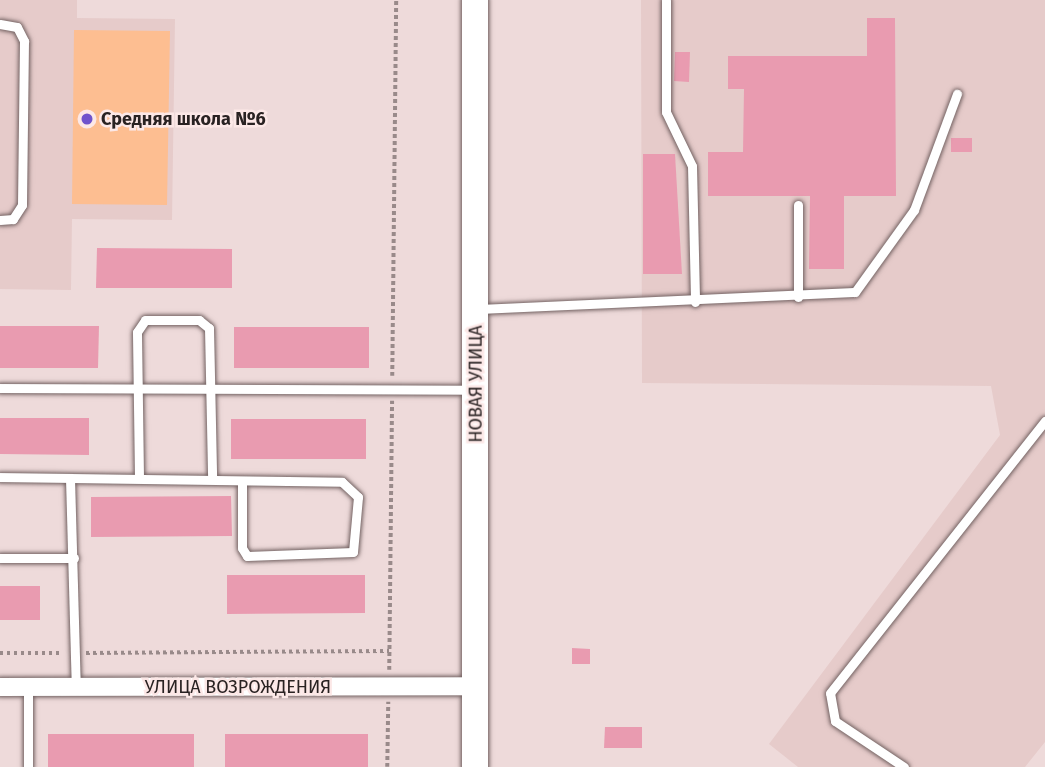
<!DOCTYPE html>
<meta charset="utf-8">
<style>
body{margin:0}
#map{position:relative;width:1045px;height:767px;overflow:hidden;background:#eedada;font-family:"Fira Sans",sans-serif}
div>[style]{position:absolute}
.built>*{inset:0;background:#e6cbca}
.green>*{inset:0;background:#fdbe91}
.building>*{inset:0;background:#e99bb0}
.path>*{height:3.5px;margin-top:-1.75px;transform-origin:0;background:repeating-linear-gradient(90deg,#998a8a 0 3.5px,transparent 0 7px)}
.roads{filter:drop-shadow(0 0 2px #736262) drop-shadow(0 0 2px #736262)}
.lane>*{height:9px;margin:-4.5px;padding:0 4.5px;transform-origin:4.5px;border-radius:4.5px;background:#fff}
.street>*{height:18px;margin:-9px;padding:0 9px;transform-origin:9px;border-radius:9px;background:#fff}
.secondary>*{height:26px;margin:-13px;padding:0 13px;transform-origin:13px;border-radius:13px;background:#fff}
.dots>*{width:19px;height:19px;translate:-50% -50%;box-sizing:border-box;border:4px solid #fce8e7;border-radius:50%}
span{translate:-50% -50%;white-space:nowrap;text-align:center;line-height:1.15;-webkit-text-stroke:5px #fce8e7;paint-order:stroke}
.poi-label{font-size:18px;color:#292222;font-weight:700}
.left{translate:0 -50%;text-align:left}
.street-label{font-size:18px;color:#292222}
</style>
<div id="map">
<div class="built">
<i style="clip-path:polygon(0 0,77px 0,77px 18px,175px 19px,172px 220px,72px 219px,71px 290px,0 289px)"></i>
<i style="clip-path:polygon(641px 0,1045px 0,1045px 742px,1025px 767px,798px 767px,769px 744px,1000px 435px,991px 386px,642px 383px)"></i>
</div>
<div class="green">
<i style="clip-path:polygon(74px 30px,170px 31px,167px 205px,72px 204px)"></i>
</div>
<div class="building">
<i style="clip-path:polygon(867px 18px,895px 18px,896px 196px,844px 196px,844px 269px,809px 269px,810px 196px,708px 196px,708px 152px,743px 152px,744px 89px,728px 89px,728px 56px,867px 56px)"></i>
<i style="clip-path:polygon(675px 52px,690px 52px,689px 82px,674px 81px)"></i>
<i style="clip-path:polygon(951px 138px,972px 138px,972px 152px,951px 152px)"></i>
<i style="clip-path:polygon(643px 154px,675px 154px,682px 274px,643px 274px)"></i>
<i style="clip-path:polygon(97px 248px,232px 249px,232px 288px,96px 288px)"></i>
<i style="clip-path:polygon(0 326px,99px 326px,98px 368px,0 368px)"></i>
<i style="clip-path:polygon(234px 327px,369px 327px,369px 368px,234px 368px)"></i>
<i style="clip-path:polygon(0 418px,89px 418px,89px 455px,0 454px)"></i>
<i style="clip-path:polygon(231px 419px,366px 419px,366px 459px,231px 459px)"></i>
<i style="clip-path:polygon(231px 496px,232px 536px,91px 537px,91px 497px)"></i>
<i style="clip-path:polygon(227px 575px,365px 575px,365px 613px,227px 614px)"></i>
<i style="clip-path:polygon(0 586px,40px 586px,40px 620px,0 620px)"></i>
<i style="clip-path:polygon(572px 648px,590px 649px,590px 664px,572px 664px)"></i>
<i style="clip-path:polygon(605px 727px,642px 727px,642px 748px,604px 748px)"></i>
<i style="clip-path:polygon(48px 734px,194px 734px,194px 767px,48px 767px)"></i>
<i style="clip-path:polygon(225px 734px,368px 734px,368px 767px,225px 767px)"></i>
</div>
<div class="path">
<i style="left:392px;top:376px;width:376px;rotate:-89.4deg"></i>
<i style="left:0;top:653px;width:61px"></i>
<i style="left:86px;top:653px;width:303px;rotate:-0.4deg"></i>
<i style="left:389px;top:670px;width:269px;rotate:-89.4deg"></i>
<i style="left:387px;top:767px;width:65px;rotate:-89.1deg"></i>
</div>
<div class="roads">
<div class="lane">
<i style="left:666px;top:0;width:112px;rotate:90deg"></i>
<i style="left:666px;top:112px;width:60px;rotate:64.3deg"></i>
<i style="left:692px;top:166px;width:136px;rotate:88.7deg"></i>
<i style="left:0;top:24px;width:17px;rotate:10deg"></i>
<i style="left:17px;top:27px;width:16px;rotate:63deg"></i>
<i style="left:24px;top:41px;width:164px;rotate:90.7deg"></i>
<i style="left:22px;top:205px;width:17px;rotate:123deg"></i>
<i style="left:13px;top:219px;width:13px;rotate:176deg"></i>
<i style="left:798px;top:205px;width:92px;rotate:90deg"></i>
<i style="left:478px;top:309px;width:377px;rotate:-2.6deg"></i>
<i style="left:855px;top:292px;width:101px;rotate:-54.3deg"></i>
<i style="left:914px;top:210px;width:124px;rotate:-69.7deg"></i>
<i style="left:0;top:388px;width:471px;rotate:0.2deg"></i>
<i style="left:0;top:477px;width:70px;rotate:0.8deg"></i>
<i style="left:70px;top:478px;width:209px;rotate:88.4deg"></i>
<i style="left:139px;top:477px;width:145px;rotate:-90.8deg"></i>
<i style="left:137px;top:332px;width:14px;rotate:-56deg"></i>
<i style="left:145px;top:320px;width:54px"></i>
<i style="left:199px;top:320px;width:13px;rotate:39deg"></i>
<i style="left:209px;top:328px;width:148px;rotate:88.8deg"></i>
<i style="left:70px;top:478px;width:272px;rotate:0.8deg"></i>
<i style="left:342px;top:482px;width:22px;rotate:43deg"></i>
<i style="left:358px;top:497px;width:55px;rotate:95.2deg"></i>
<i style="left:353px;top:552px;width:106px;rotate:177.8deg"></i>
<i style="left:247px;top:556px;width:9px;rotate:-122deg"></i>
<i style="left:242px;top:548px;width:66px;rotate:-90deg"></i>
<i style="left:0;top:558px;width:74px"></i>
<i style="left:28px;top:687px;width:80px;rotate:90deg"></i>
<i style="left:904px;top:767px;width:83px;rotate:-146.3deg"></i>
<i style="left:835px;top:721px;width:28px;rotate:-100deg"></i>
<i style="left:830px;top:693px;width:347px;rotate:-51.7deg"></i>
</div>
<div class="street">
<i style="left:0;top:687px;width:476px;rotate:-0.1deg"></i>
</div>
<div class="secondary">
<i style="left:475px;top:767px;width:767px;rotate:-90deg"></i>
</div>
</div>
<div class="dots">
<i style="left:87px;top:119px;background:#7053cc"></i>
</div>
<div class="poi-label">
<span class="left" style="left:101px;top:119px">Средняя школа №6</span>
</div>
<div class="street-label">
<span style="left:476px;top:384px;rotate:-90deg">НОВАЯ УЛИЦА</span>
<span style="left:238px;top:687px">УЛИЦА ВОЗРОЖДЕНИЯ</span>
</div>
</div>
